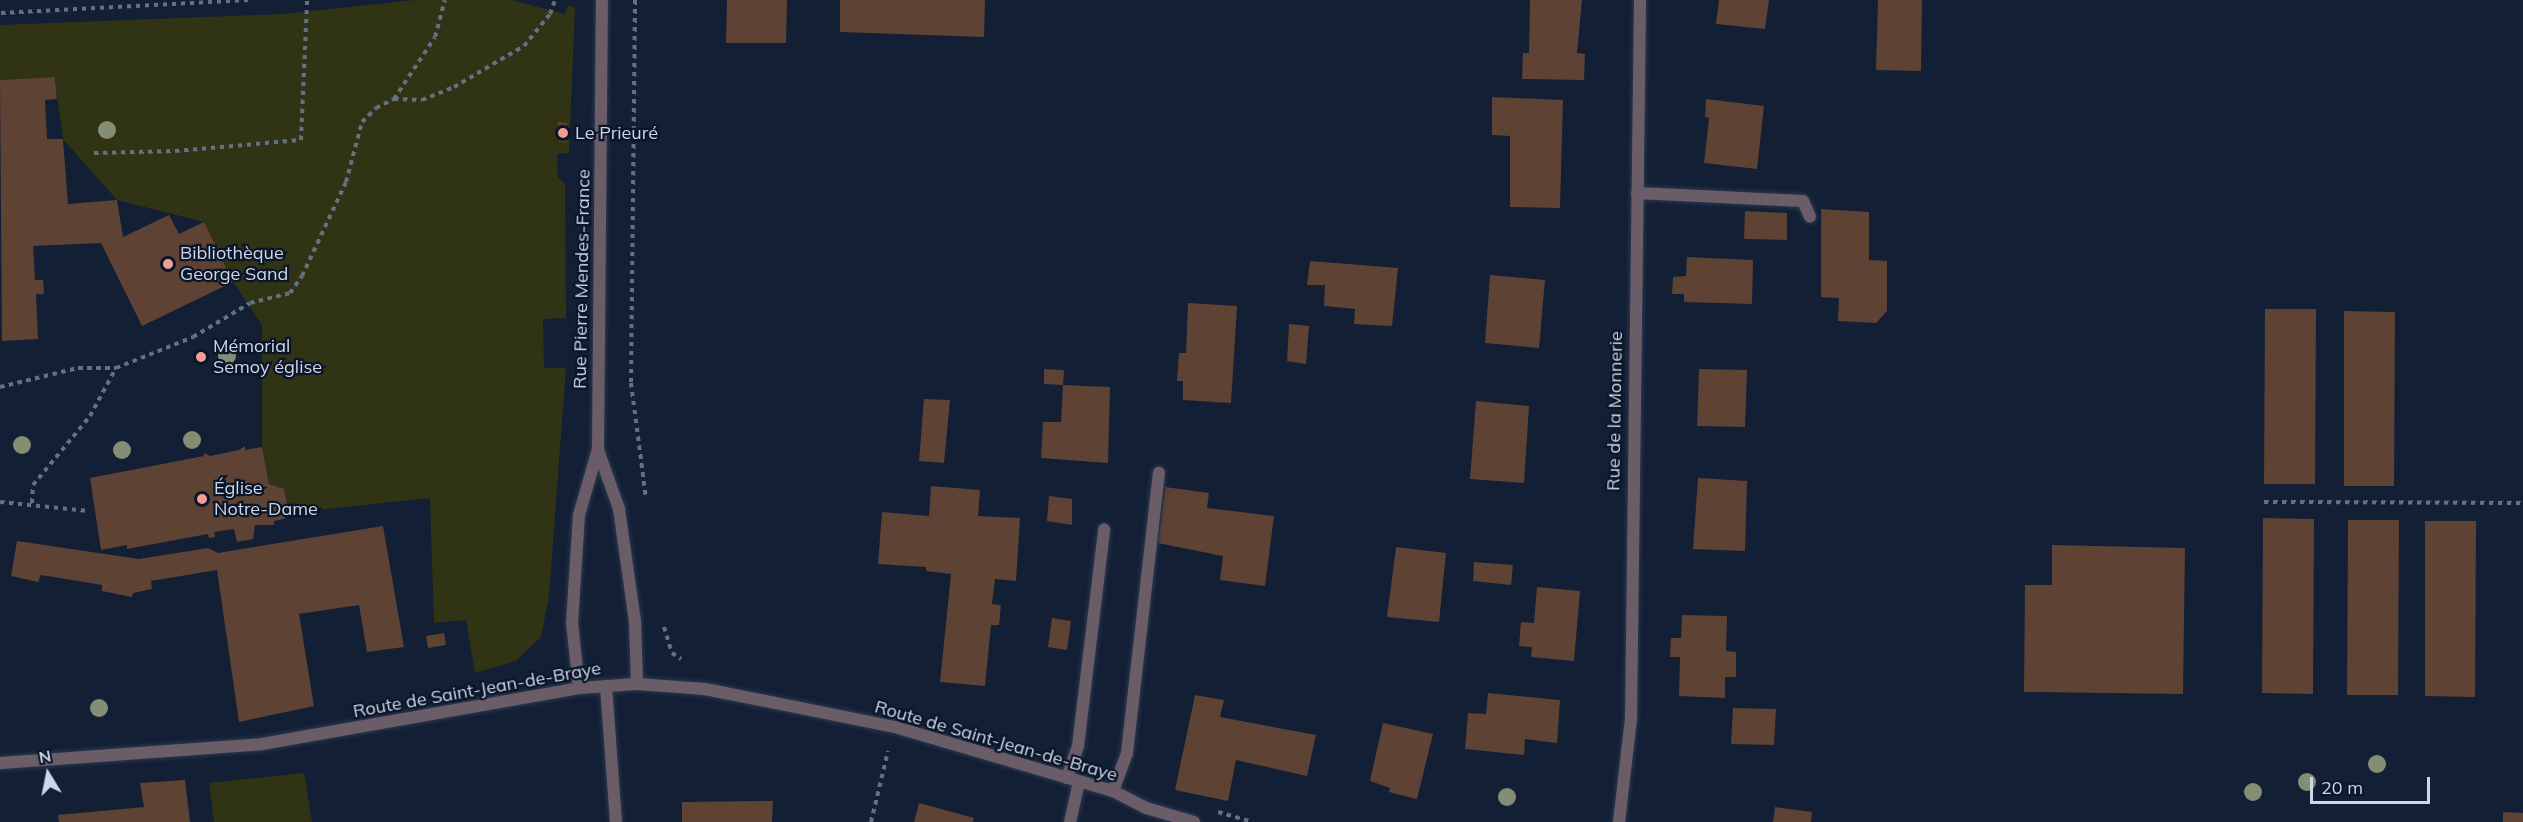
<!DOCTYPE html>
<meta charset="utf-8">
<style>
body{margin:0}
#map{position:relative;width:2523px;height:822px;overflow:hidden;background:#121f35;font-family:Mulish,sans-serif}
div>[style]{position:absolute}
.green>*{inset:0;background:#313414}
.building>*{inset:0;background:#5e4234}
.path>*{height:4px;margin-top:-2px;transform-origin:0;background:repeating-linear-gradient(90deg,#647083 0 4.5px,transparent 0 9px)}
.roads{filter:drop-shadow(0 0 2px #2c394e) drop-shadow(0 0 2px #2c394e)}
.service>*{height:12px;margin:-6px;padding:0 6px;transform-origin:6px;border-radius:6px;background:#6b5d68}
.minor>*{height:12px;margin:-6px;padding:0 6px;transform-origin:6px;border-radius:6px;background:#6b5d68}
.trees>*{width:18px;height:18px;margin:-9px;border-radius:50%;background:#838e75}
.dots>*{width:16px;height:16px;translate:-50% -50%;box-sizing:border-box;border:3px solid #0a152a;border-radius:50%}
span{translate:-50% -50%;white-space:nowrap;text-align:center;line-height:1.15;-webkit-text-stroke:4.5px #0a152a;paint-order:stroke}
.poi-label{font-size:18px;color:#ced7e6}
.left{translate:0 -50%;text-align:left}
.street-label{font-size:18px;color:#ced7e6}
.north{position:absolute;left:18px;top:744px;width:60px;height:60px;-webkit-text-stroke:4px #0a152a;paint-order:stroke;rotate:350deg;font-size:16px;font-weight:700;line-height:24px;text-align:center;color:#ced7e6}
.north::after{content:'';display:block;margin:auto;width:21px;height:27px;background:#ced7e6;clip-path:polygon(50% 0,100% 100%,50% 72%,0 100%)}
.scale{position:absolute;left:2310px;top:777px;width:120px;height:27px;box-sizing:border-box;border:3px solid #ced7e6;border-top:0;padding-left:8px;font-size:18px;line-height:21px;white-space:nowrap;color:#ced7e6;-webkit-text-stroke:4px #0a152a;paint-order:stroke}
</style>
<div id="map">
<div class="green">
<i style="clip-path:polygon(415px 0,511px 0,564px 14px,569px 5px,575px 8px,569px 153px,557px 154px,558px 177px,565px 184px,566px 318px,543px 319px,544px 368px,566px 368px,549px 596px,541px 637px,516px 661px,475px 673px,466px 620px,434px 623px,430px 498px,289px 513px,284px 489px,269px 484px,262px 447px,262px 325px,233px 282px,204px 222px,117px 200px,63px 139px,55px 77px,0 80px,0 25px,283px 14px)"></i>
<i style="clip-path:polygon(304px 773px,312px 822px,214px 822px,209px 783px)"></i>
</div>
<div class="building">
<i style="clip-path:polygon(727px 0,787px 0,786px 43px,726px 43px)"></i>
<i style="clip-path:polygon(840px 0,985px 0,984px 37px,840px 32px)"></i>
<i style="clip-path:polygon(1530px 0,1582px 0,1577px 53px,1585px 54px,1584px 80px,1522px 79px,1523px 53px,1529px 53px)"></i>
<i style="clip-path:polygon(1719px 0,1769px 0,1765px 29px,1716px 24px)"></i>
<i style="clip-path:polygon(1878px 0,1922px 0,1921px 71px,1876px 70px)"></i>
<i style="clip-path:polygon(55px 77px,57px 99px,45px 100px,47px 139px,63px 139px,68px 204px,117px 200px,123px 237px,169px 215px,179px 234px,204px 222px,233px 282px,142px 326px,101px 243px,33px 246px,35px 280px,43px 280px,44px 294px,36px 294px,38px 339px,2px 341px,0 80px)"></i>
<i style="clip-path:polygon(1492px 97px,1563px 100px,1560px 208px,1510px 207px,1510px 136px,1492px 135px)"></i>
<i style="clip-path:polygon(1706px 99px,1764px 106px,1757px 169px,1704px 163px,1709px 118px,1705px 117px)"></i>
<i style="clip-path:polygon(558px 122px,567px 123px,567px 142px,559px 142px)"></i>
<i style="clip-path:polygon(1821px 209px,1869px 212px,1869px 260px,1887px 261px,1887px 311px,1876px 323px,1838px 321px,1839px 298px,1821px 297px)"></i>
<i style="clip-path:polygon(1745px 211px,1787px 213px,1787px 240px,1744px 239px)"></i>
<i style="clip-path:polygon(1687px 257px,1753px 260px,1752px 304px,1684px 302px,1684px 294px,1672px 294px,1673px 277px,1686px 276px)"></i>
<i style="clip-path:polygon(1310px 261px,1398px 268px,1392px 326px,1354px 324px,1355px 309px,1324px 306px,1325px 285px,1307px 285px)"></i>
<i style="clip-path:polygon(1490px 275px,1545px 280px,1539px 348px,1485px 343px)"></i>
<i style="clip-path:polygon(1188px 303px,1237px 306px,1231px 403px,1183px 400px,1183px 381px,1177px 381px,1179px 353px,1186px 353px)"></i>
<i style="clip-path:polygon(2265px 309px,2316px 309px,2315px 484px,2264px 484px)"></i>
<i style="clip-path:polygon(2344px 311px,2395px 312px,2394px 486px,2344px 486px)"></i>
<i style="clip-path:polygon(1289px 324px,1309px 326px,1306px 364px,1287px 361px)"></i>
<i style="clip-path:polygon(1044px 369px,1064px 370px,1063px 385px,1110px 387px,1108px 463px,1041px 458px,1043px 422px,1061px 422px,1063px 385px,1044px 384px)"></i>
<i style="clip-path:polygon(1699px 369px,1747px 370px,1745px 427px,1697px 426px)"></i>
<i style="clip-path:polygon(924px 399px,950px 400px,944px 463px,919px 461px)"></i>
<i style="clip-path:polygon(1476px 401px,1529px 406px,1524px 483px,1470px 479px)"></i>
<i style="clip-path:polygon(245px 446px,245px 450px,262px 447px,269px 484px,284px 489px,289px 513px,284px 519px,274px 521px,274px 525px,255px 525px,253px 539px,237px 542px,234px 529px,214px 532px,215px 537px,209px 538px,208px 534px,127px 549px,127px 545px,101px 550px,90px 478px,204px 456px,204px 453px,210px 456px,239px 450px)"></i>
<i style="clip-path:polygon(1698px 478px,1747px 481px,1745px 551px,1693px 549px)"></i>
<i style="clip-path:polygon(931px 486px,980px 490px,978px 516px,1020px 518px,1016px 581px,995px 579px,992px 604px,1001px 605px,999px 625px,991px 625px,985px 686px,940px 682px,951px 574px,926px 571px,926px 567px,878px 564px,882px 512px,929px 516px)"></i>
<i style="clip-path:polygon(1165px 487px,1209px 493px,1207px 508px,1274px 516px,1265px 586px,1220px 580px,1223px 556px,1158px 543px)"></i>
<i style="clip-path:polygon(1049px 496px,1072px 499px,1072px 525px,1047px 521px)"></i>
<i style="clip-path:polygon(2263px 518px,2314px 519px,2313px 694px,2262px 693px)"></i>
<i style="clip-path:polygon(2348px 520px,2399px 520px,2398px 695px,2347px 695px)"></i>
<i style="clip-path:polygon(2425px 521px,2476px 521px,2475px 697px,2425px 696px)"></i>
<i style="clip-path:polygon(383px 526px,404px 647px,367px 652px,359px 605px,299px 614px,314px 706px,239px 722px,217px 570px,151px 581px,152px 589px,133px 593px,132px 597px,102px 591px,102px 585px,41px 575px,38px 582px,11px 576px,17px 541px,139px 559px,208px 548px,218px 553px)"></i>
<i style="clip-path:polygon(2052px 545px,2185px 548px,2183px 694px,2024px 692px,2025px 585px,2052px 585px)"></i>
<i style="clip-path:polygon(1396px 547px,1446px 553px,1439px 622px,1387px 617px)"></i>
<i style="clip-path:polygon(1474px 562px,1513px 565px,1511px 585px,1473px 581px)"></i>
<i style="clip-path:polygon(1537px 587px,1580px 591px,1574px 661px,1531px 657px,1532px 647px,1519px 646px,1521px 622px,1534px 623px)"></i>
<i style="clip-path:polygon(1682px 615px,1727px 616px,1726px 651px,1736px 652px,1736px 677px,1725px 677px,1725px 698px,1679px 696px,1680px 657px,1670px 657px,1671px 638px,1681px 638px)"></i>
<i style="clip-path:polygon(1052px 618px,1071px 621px,1067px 650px,1048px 647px)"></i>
<i style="clip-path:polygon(444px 633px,446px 645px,428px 648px,426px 636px)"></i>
<i style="clip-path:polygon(1488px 693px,1560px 700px,1557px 743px,1525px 739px,1524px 755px,1465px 749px,1468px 713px,1486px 714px)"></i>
<i style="clip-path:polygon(1195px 695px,1224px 700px,1220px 717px,1316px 735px,1307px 776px,1236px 760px,1228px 801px,1175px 790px)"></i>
<i style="clip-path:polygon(1733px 708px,1776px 709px,1774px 745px,1731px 744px)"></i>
<i style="clip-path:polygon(1383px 723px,1433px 734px,1417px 799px,1389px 792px,1390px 788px,1370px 781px)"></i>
<i style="clip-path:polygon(185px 780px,190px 822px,59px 822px,58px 815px,144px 807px,140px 783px)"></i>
<i style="clip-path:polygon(773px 801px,772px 822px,682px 822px,682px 802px)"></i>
<i style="clip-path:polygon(919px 803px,974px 818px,973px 822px,914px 822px)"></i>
<i style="clip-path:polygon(1775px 807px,1812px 812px,1811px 822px,1773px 822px)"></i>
<i style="clip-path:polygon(2503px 812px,2523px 813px,2523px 822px,2503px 822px)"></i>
</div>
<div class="path">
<i style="left:635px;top:0;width:383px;rotate:90.6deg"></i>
<i style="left:631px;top:383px;width:116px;rotate:82.6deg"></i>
<i style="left:1px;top:13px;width:248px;rotate:-3deg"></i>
<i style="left:394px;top:99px;width:74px;rotate:-56.5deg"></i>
<i style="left:435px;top:37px;width:38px;rotate:-75deg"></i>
<i style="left:94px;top:153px;width:81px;rotate:-1.4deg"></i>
<i style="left:175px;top:151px;width:126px;rotate:-5deg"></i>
<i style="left:301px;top:140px;width:140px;rotate:-87.5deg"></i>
<i style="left:0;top:387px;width:80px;rotate:-13.7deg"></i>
<i style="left:78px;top:368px;width:38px"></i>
<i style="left:0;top:502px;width:89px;rotate:5.8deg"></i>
<i style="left:2264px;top:502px;width:259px;rotate:0.2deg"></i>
<i style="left:32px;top:503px;width:18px;rotate:-87deg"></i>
<i style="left:33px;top:485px;width:89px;rotate:-50.4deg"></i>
<i style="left:90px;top:416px;width:55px;rotate:-61.6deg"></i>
<i style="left:116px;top:368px;width:83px;rotate:-21.9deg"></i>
<i style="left:193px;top:337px;width:66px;rotate:-30.8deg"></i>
<i style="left:250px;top:303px;width:41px;rotate:-14deg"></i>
<i style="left:290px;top:293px;width:21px;rotate:-55deg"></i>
<i style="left:302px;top:276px;width:104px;rotate:-64.9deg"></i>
<i style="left:346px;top:182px;width:62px;rotate:-75.1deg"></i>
<i style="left:362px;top:122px;width:20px;rotate:-45deg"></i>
<i style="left:376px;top:108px;width:20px;rotate:-27deg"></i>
<i style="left:394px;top:99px;width:28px;rotate:2deg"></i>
<i style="left:422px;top:100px;width:35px;rotate:-22deg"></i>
<i style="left:454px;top:87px;width:81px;rotate:-30.4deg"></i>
<i style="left:524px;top:46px;width:41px;rotate:-50.9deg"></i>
<i style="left:550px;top:14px;width:15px;rotate:-70deg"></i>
<i style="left:664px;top:627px;width:27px;rotate:73deg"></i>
<i style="left:672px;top:653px;width:11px;rotate:34deg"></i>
<i style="left:1218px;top:812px;width:35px;rotate:16deg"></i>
<i style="left:871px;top:822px;width:73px;rotate:-76.5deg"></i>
</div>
<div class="roads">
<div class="service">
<i style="left:1637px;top:193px;width:166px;rotate:2.8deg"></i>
<i style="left:1803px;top:201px;width:17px;rotate:66deg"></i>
<i style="left:1067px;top:778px;width:34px;rotate:-71deg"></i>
<i style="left:1078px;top:746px;width:218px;rotate:-83.1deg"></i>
<i style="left:1113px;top:791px;width:40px;rotate:-69.8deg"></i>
<i style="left:1127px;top:753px;width:282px;rotate:-83.5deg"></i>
<i style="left:1070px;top:822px;width:41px;rotate:-77.3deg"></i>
</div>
<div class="minor">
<i style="left:598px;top:450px;width:63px;rotate:70.4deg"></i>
<i style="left:619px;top:509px;width:113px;rotate:81.9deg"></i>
<i style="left:635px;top:621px;width:63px;rotate:88.2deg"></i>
<i style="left:606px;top:686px;width:136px;rotate:85.8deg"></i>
<i style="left:579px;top:688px;width:65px;rotate:-96.1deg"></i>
<i style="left:572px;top:623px;width:108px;rotate:-86.3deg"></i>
<i style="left:579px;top:515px;width:69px;rotate:-73.9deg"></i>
<i style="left:598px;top:449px;width:449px;rotate:-89.5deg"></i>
<i style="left:0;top:763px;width:263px;rotate:-4.1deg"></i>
<i style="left:262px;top:744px;width:322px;rotate:-10deg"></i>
<i style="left:579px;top:688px;width:58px;rotate:-3.9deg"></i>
<i style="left:637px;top:684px;width:68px;rotate:4.2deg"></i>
<i style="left:705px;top:689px;width:194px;rotate:11.3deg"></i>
<i style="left:895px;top:727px;width:227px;rotate:16.4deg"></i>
<i style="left:1113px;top:791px;width:37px;rotate:27deg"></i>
<i style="left:1146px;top:808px;width:50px;rotate:16.3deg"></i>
<i style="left:1619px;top:822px;width:104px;rotate:-83.4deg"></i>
<i style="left:1631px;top:719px;width:719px;rotate:-89.28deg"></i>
</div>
</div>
<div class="trees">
<i style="left:107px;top:130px"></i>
<i style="left:227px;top:356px"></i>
<i style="left:192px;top:440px"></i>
<i style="left:22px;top:445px"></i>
<i style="left:122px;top:450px"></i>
<i style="left:99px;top:708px"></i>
<i style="left:2377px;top:764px"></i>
<i style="left:2307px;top:782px"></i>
<i style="left:2253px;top:792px"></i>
<i style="left:1507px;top:797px"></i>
</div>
<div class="dots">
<i style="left:563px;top:133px;background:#f59c93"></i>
<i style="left:168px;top:264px;background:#f59c93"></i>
<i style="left:201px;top:357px;background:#f59c93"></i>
<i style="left:202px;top:499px;background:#f59c93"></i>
</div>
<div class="poi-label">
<span class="left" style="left:575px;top:133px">Le Prieuré</span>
<span class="left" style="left:180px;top:264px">Bibliothèque<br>George Sand</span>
<span class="left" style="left:213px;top:357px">Mémorial<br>Semoy église</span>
<span class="left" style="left:214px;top:499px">Église<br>Notre-Dame</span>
</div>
<div class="street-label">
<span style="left:582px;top:279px;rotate:-89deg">Rue Pierre Mendes-France</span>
<span style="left:1615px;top:411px;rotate:-89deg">Rue de la Monnerie</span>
<span style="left:477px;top:690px;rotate:-10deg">Route de Saint-Jean-de-Braye</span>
<span style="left:996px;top:741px;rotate:16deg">Route de Saint-Jean-de-Braye</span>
</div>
<div class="north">N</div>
<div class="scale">20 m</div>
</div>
